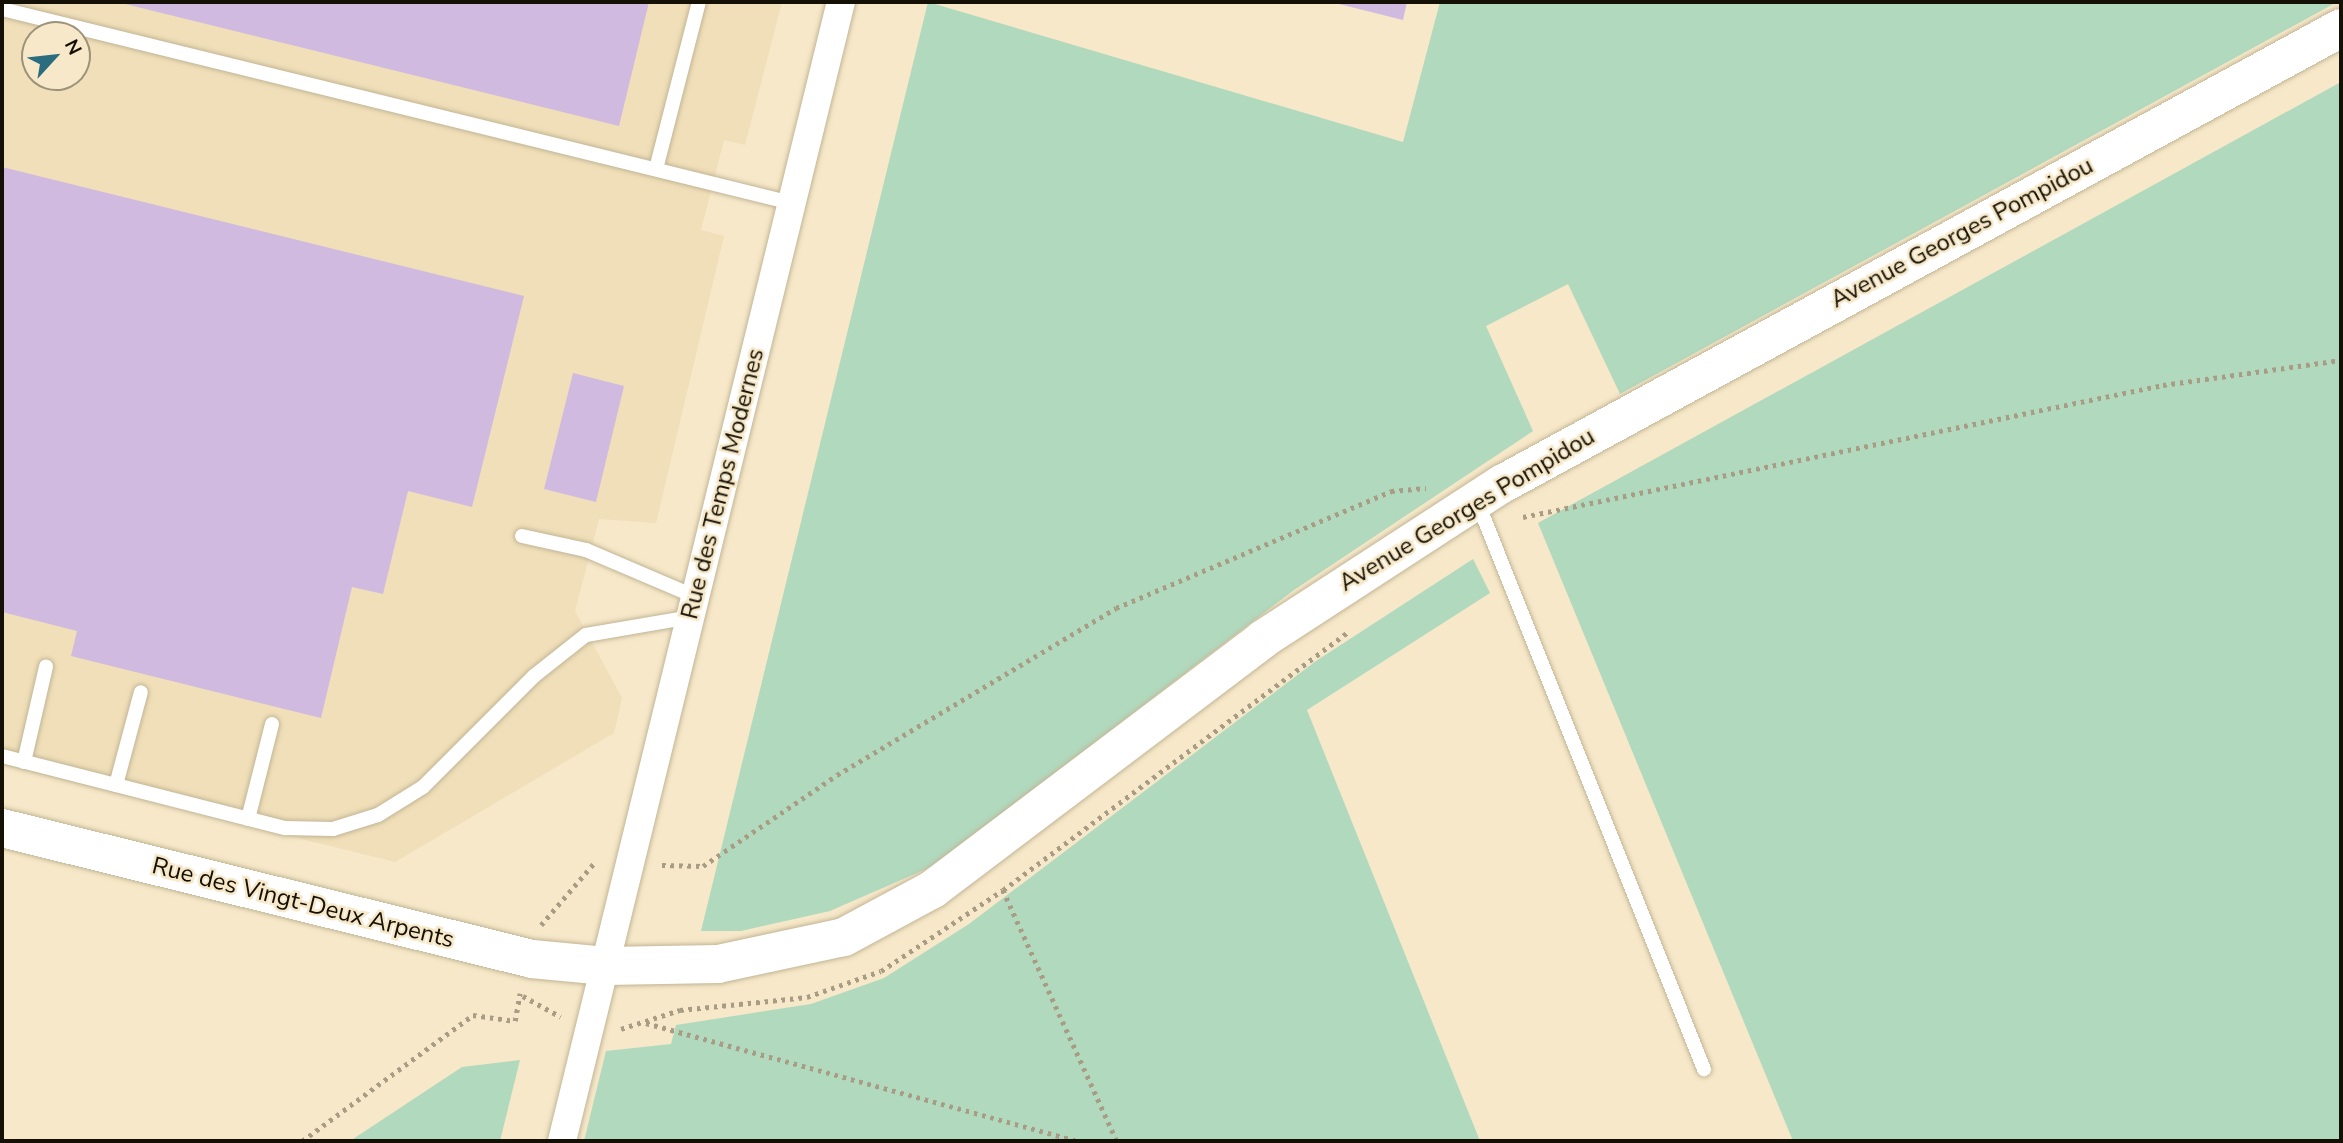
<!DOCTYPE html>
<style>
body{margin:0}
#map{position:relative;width:2343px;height:1143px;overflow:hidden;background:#f6e8c8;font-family:"Nunito Sans",sans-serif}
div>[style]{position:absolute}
.built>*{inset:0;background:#f0dfb8}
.green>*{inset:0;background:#b1d9be}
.building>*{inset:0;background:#d0bae0}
.path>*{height:4.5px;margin-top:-2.25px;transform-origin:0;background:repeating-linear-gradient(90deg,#a89d84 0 3.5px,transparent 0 8.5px)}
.roads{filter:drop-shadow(0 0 2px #c2b596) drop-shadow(0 0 2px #c2b596)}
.service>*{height:14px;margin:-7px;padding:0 7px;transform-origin:7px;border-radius:7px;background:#fff}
.minor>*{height:28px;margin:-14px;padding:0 14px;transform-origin:14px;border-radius:14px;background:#fff}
.secondary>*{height:38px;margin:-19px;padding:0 19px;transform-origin:19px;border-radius:19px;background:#fff}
span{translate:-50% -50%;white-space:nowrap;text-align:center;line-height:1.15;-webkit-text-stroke:5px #f6e8c8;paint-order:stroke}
.street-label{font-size:24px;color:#151005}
.frame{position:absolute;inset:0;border:4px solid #151005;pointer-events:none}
.north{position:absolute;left:21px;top:21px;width:70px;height:70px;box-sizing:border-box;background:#f6e8c8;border:2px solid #9c927a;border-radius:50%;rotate:63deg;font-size:19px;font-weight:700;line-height:28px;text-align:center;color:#151005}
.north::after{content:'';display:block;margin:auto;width:24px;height:32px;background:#2b6c7f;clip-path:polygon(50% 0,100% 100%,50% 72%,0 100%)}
</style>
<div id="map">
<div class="built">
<i style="clip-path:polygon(evenodd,2px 2px,782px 2px,745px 145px,724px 140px,701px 230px,724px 236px,656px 523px,599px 519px,575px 611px,622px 698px,614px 733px,395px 862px,2px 765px,2px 2px,35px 35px,77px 35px,77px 77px,35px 77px,35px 35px)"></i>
</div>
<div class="green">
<i style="clip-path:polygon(928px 2px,1403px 142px,1440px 2px,2337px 2px,1620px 394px,1568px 284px,1486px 326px,1533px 431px,1294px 590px,933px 866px,830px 911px,741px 931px,701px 931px)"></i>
<i style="clip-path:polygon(2341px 82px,2341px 1141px,1793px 1141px,1538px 523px)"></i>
<i style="clip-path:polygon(1473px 559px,1490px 593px,1307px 710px,1480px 1141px,584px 1141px,606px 1051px,671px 1044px,676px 1025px,811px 1004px,884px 978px,969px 924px,1316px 661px)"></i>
<i style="clip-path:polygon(520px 1060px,500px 1141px,350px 1141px,462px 1067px)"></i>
</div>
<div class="building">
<i style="clip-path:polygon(117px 2px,649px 2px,619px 126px)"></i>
<i style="clip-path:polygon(1331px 2px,1407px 2px,1403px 20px)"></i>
<i style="clip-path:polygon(2px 167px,524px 296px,472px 507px,408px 491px,383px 594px,352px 587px,321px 718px,71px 656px,77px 631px,2px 612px)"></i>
<i style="clip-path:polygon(573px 373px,624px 386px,596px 502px,544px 489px)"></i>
</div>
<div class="path">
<i style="left:1523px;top:517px;width:653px;rotate:-11.65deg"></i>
<i style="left:2163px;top:385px;width:180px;rotate:-8deg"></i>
<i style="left:662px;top:865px;width:41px;rotate:1.4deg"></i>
<i style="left:703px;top:866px;width:162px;rotate:-34.2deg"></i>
<i style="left:837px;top:775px;width:325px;rotate:-30.9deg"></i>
<i style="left:1116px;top:608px;width:299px;rotate:-23deg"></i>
<i style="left:1391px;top:491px;width:35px;rotate:-5deg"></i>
<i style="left:1003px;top:890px;width:276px;rotate:65.6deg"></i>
<i style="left:541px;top:925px;width:83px;rotate:-49.4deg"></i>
<i style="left:523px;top:996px;width:43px;rotate:28.9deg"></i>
<i style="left:646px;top:1023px;width:446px;rotate:15.3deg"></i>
<i style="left:621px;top:1029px;width:62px;rotate:-17.9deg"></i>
<i style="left:680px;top:1010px;width:128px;rotate:-5.8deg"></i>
<i style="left:807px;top:997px;width:78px;rotate:-19.4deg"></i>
<i style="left:881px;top:971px;width:146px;rotate:-33.6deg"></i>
<i style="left:1003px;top:890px;width:429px;rotate:-36.8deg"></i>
<i style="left:302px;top:1141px;width:212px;rotate:-36.4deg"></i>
<i style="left:473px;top:1015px;width:42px;rotate:8.1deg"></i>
<i style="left:515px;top:1021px;width:28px;rotate:-80deg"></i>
</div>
<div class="roads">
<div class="service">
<i style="left:2px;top:9px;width:813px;rotate:13.8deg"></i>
<i style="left:656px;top:169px;width:172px;rotate:-75.6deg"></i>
<i style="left:1477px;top:501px;width:612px;rotate:68.22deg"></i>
<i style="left:522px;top:536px;width:66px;rotate:12.3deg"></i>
<i style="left:586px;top:550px;width:120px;rotate:23.1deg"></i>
<i style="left:2px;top:756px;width:292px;rotate:14.3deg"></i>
<i style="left:285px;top:828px;width:48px;rotate:1.2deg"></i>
<i style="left:333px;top:829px;width:47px;rotate:-17.3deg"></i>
<i style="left:378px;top:815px;width:53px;rotate:-31.9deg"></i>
<i style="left:423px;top:787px;width:157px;rotate:-45deg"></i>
<i style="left:534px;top:676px;width:66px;rotate:-38.3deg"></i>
<i style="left:586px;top:635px;width:107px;rotate:-9.7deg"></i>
<i style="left:24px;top:762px;width:98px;rotate:-77deg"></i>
<i style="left:116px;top:785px;width:96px;rotate:-75deg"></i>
<i style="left:248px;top:819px;width:98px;rotate:-75.8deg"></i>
</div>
<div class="minor">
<i style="left:562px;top:1141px;width:1173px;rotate:-76.24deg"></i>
</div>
<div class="secondary">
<i style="left:2px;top:828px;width:546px;rotate:13.88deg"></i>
<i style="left:532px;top:959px;width:74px;rotate:5.4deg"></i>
<i style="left:606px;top:966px;width:112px;rotate:-1deg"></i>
<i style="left:718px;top:964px;width:129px;rotate:-12.1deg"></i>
<i style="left:844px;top:937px;width:101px;rotate:-28.3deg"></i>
<i style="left:933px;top:889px;width:414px;rotate:-37.1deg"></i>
<i style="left:1263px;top:639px;width:285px;rotate:-33deg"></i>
<i style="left:1502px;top:484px;width:955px;rotate:-28.52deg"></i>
</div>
</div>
<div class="street-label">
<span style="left:1962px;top:233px;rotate:-28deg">Avenue Georges Pompidou</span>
<span style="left:723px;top:484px;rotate:-76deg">Rue des Temps Modernes</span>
<span style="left:1467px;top:510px;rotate:-31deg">Avenue Georges Pompidou</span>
<span style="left:303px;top:903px;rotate:14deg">Rue des Vingt-Deux Arpents</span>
</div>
<div class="frame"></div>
<div class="north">N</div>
</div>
